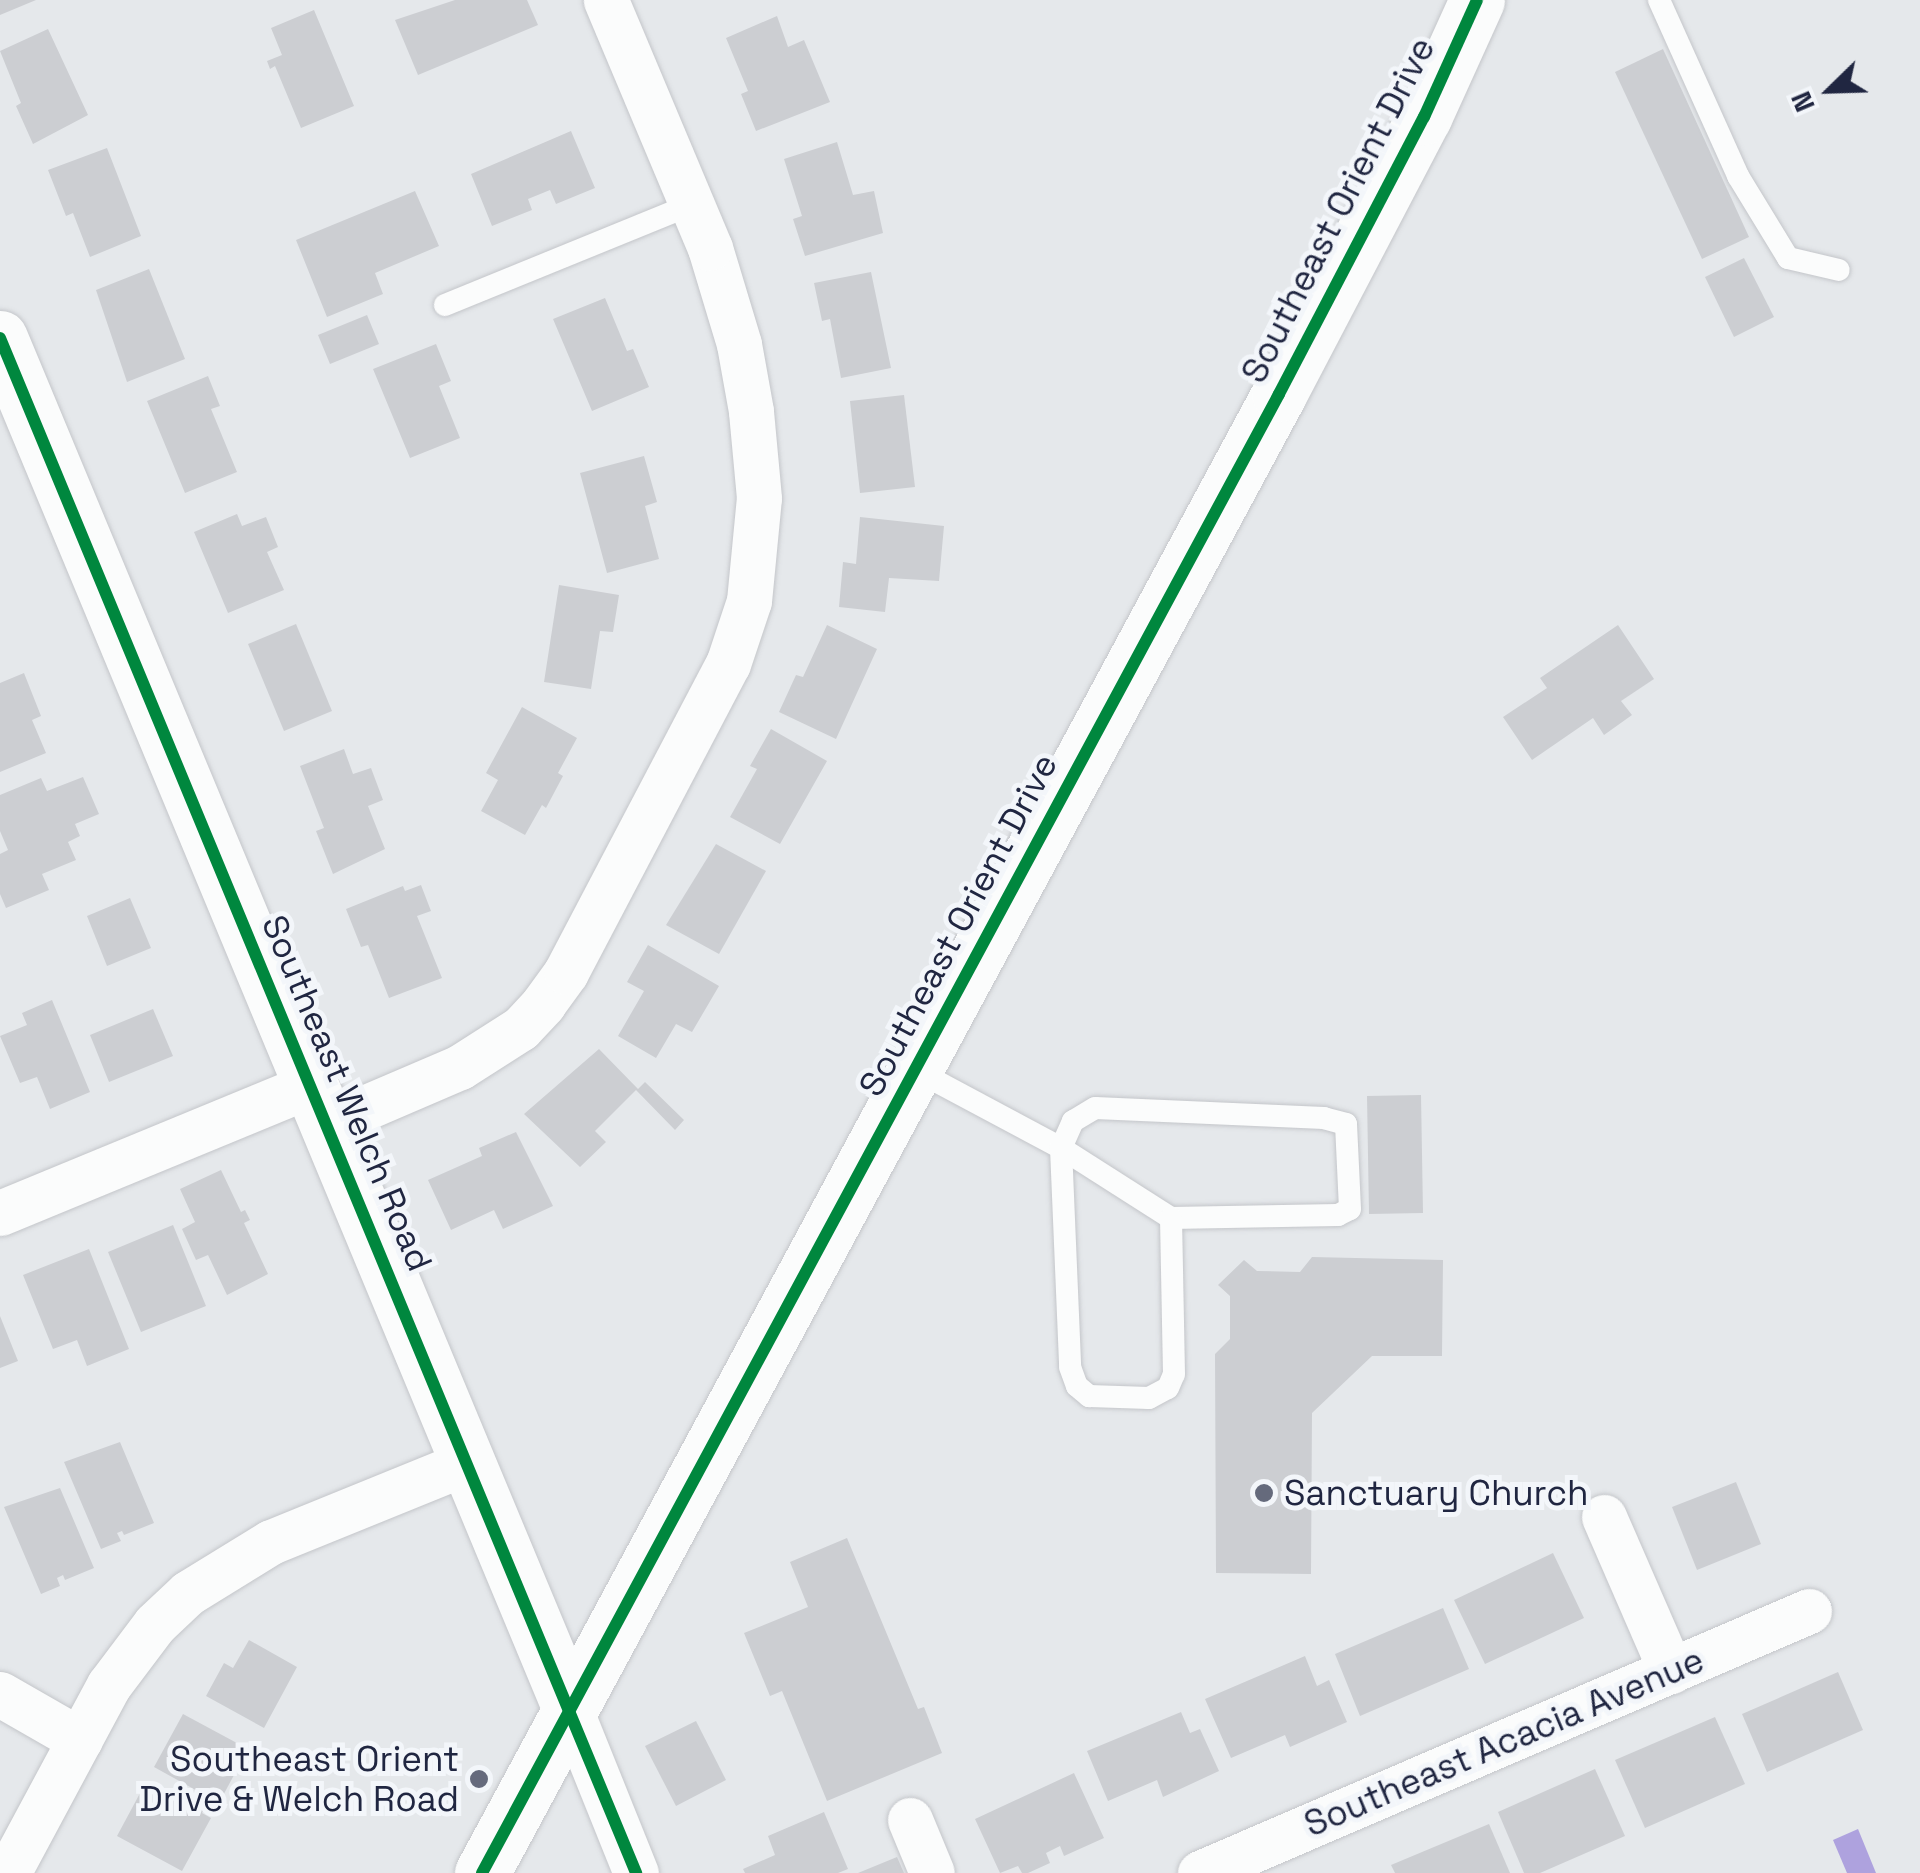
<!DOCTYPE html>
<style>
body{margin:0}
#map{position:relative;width:1920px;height:1873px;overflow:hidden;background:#e5e8eb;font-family:"Space Grotesk",sans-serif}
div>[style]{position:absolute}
.water>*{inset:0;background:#aea2de}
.building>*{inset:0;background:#ccced2}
.roads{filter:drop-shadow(0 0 2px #c4c6ca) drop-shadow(0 0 2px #c4c6ca)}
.lane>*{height:22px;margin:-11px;padding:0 11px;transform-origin:11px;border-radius:11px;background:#fbfcfc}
.street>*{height:45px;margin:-22.5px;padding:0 22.5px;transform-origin:22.5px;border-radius:22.5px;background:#fbfcfc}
.secondary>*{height:55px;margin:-27.5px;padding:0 27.5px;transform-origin:27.5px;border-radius:27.5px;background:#fbfcfc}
.cycleway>*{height:12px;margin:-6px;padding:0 6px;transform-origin:6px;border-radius:6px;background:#00873e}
.dots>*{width:28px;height:28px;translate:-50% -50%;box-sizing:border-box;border:5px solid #f3f6fa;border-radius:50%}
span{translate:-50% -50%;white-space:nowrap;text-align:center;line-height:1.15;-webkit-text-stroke:10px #f3f6fa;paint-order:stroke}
.street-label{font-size:35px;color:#202641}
.poi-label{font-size:35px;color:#202641}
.left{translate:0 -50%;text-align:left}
.right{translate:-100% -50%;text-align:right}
.north{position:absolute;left:1780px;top:40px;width:100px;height:100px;-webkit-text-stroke:8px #f3f6fa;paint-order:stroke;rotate:247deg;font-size:28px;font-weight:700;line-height:40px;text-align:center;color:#202641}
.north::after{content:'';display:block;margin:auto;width:35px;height:45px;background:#202641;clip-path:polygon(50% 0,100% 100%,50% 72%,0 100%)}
</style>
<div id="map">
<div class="water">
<i style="clip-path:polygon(1858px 1829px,1876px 1873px,1847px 1873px,1833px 1840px)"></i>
</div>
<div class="building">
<i style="clip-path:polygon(0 0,36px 0,0 15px)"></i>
<i style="clip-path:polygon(455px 0,527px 0,538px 25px,418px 75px,395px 20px)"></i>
<i style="clip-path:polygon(314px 10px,354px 106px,301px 128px,275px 66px,270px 69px,267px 61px,282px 55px,271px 28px)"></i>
<i style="clip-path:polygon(777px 16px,788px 47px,804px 40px,830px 102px,756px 131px,741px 94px,748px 91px,726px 38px)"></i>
<i style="clip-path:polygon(48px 29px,88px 115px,33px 144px,16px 106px,21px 103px,0 51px)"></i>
<i style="clip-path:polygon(1663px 49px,1749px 237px,1702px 259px,1615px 72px)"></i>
<i style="clip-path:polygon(571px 131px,595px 188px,556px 204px,550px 190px,528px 199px,532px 210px,492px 226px,471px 174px)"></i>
<i style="clip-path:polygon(837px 142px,853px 195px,874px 191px,883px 233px,805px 256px,793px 219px,802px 216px,784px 159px)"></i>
<i style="clip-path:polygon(107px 148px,141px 236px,90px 257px,73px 213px,66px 216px,48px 170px)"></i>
<i style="clip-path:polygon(415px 191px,439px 246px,375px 273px,383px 294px,327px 317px,296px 240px)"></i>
<i style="clip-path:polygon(1744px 258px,1774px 317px,1734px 337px,1705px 277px)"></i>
<i style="clip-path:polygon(149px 269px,185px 359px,127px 382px,96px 290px)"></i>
<i style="clip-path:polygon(871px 272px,891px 368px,841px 378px,830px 319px,822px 321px,814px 283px)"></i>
<i style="clip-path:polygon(605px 298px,627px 351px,633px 349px,649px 387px,592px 411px,553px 319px)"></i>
<i style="clip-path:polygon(367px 315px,379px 344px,330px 364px,318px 335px)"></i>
<i style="clip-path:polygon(436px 344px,451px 381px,439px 386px,460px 438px,410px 458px,373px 369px)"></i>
<i style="clip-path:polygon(208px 376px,220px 406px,211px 409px,237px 472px,185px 493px,147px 401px)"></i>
<i style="clip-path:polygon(904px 395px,915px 487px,860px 493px,850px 401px)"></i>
<i style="clip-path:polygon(644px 456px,657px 502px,645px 506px,659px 559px,607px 573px,580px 473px)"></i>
<i style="clip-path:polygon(237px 514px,242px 526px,266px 517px,278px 547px,267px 552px,284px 590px,228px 613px,194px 532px)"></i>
<i style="clip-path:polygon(860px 517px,944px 526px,939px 581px,889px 578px,885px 612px,839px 607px,843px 562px,856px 564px)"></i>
<i style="clip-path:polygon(559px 585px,619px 595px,613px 632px,600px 631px,591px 689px,544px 682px)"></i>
<i style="clip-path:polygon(296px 624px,332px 711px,284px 731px,248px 644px)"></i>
<i style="clip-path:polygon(827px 625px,877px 649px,836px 739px,779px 712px,796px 675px,803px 677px)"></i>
<i style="clip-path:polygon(1618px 625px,1654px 679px,1621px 701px,1632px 715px,1604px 735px,1593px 718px,1532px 760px,1503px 717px,1547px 688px,1540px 678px)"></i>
<i style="clip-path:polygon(24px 673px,41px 716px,32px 720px,46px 753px,0 772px,0 683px)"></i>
<i style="clip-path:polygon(522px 707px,577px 738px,558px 773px,563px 776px,546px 808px,542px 805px,525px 835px,481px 811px,498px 780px,486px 773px)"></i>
<i style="clip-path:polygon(771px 729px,827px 761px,780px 844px,730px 817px,757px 769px,750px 766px)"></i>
<i style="clip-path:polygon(344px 749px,353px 774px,371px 768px,383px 800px,368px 806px,385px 849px,333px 874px,316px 831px,324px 828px,300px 766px)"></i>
<i style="clip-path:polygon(83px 777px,99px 814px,75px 824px,80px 836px,68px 842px,76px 860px,42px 874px,49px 890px,6px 908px,0 894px,0 854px,8px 850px,0 831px,0 795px,41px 778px,47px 791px)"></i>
<i style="clip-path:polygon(716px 844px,766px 871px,719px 954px,666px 925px)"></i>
<i style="clip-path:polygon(421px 885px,431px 911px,417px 916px,442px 978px,389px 998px,368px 945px,361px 947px,346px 909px,403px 886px,405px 891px)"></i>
<i style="clip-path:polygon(130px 898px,151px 948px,107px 966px,87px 916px)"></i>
<i style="clip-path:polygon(648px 945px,719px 986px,692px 1032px,676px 1024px,656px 1058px,618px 1036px,644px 991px,627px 982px)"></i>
<i style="clip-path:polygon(52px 1000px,90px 1092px,50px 1109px,37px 1077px,20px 1083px,0 1036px,27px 1025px,22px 1013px)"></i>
<i style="clip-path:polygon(153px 1009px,173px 1056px,109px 1082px,90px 1035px)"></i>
<i style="clip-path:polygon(599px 1049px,638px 1089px,645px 1082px,684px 1120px,675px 1130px,636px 1090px,595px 1131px,606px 1142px,580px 1167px,524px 1114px)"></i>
<i style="clip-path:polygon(1421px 1095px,1423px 1213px,1369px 1214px,1367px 1096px)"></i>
<i style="clip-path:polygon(516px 1132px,553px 1206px,503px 1229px,494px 1210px,451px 1230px,428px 1180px,482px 1156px,479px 1148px)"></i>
<i style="clip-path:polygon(221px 1170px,241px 1212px,245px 1210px,250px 1220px,244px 1223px,268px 1274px,227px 1295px,208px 1255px,196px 1260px,182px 1229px,195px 1222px,180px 1189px)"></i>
<i style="clip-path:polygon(173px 1225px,206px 1306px,141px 1332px,108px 1252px)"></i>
<i style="clip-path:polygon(89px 1249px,129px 1349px,87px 1366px,77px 1340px,53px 1349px,23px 1275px)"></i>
<i style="clip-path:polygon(1312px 1257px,1443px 1260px,1442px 1356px,1372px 1356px,1312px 1413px,1311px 1574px,1216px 1573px,1215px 1354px,1230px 1339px,1230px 1296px,1218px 1285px,1244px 1260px,1257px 1271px,1300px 1272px)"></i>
<i style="clip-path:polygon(0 1316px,18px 1361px,0 1368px)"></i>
<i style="clip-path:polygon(120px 1442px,154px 1523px,124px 1535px,122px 1531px,117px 1533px,121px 1541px,101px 1549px,64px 1462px)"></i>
<i style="clip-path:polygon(1736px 1482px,1761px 1544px,1697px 1570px,1672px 1507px)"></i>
<i style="clip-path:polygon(60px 1488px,94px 1568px,65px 1580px,63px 1575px,57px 1578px,60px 1586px,41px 1594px,4px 1507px)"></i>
<i style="clip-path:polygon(847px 1538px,918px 1709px,924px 1707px,942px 1753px,827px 1801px,782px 1691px,770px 1696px,744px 1633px,808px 1607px,790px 1562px)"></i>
<i style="clip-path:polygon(1553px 1553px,1584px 1618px,1485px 1664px,1454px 1600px)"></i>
<i style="clip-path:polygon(1443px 1608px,1469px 1669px,1360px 1716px,1335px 1654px)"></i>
<i style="clip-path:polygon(249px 1640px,297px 1667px,264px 1728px,206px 1696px,224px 1663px,233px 1668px)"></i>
<i style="clip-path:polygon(1305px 1656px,1317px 1686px,1329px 1680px,1347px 1722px,1290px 1747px,1285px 1735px,1231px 1758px,1205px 1699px)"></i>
<i style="clip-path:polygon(1838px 1672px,1863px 1730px,1767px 1772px,1742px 1714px)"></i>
<i style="clip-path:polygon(1181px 1712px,1190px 1733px,1200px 1729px,1219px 1771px,1163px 1797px,1157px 1780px,1108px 1801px,1087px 1751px)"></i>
<i style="clip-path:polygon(183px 1714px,248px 1749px,219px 1803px,154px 1767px)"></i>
<i style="clip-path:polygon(1715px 1717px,1745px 1784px,1645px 1828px,1615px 1760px)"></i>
<i style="clip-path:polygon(696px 1721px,726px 1780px,676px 1806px,645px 1746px)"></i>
<i style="clip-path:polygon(1595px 1769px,1625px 1836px,1540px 1873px,1524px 1873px,1498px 1812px)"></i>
<i style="clip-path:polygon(1074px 1773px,1104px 1838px,1064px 1856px,1060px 1846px,1046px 1853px,1050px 1863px,1028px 1873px,1022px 1873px,1018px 1866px,1000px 1873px,975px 1819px)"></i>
<i style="clip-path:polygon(146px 1782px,204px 1809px,202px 1813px,211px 1818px,182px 1871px,117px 1836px)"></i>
<i style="clip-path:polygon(824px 1812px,848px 1869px,838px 1873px,745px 1873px,743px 1869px,775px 1855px,768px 1836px)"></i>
<i style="clip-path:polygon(1489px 1824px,1510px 1873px,1395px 1873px,1391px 1865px)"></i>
<i style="clip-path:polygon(897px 1857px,904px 1873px,858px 1873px)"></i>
</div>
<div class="roads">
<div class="lane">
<i style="left:1659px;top:0;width:193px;rotate:65.8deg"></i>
<i style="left:1738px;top:176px;width:96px;rotate:58.6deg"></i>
<i style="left:1788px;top:258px;width:52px;rotate:13.2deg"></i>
<i style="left:445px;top:305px;width:267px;rotate:-22.2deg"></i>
<i style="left:915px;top:1070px;width:166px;rotate:28.1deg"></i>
<i style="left:1061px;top:1148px;width:130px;rotate:32.5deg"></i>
<i style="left:1171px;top:1218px;width:167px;rotate:-1deg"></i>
<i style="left:1338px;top:1215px;width:13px;rotate:-27deg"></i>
<i style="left:1350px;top:1209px;width:85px;rotate:-92.7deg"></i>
<i style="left:1346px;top:1124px;width:23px;rotate:-165deg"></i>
<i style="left:1324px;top:1118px;width:229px;rotate:-177.5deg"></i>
<i style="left:1095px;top:1108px;width:26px;rotate:149deg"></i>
<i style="left:1073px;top:1121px;width:30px;rotate:114deg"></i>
<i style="left:1061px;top:1148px;width:219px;rotate:87.6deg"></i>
<i style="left:1070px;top:1367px;width:20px;rotate:70deg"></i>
<i style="left:1077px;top:1386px;width:16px;rotate:40deg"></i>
<i style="left:1089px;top:1396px;width:60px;rotate:1.9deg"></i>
<i style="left:1149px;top:1398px;width:21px;rotate:-28deg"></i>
<i style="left:1168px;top:1388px;width:15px;rotate:-67deg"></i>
<i style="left:1174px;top:1374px;width:156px;rotate:-91.1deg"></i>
</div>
<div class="street">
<i style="left:327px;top:1124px;width:145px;rotate:-23.2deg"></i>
<i style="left:460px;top:1067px;width:72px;rotate:-32.6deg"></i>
<i style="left:521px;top:1028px;width:33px;rotate:-47deg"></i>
<i style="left:543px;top:1004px;width:39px;rotate:-54deg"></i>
<i style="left:566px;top:972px;width:348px;rotate:-62.3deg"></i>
<i style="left:728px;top:664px;width:66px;rotate:-71.6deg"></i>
<i style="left:749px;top:601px;width:103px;rotate:-84.5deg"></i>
<i style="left:759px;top:498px;width:87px;rotate:-95.3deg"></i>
<i style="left:751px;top:411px;width:68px;rotate:-100.2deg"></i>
<i style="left:739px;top:344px;width:100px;rotate:-106.8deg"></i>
<i style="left:710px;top:248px;width:269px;rotate:-112.8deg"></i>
<i style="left:0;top:1213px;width:336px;rotate:-22.4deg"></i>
<i style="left:1604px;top:1517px;width:168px;rotate:66.5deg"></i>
<i style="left:0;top:1694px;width:92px;rotate:29.9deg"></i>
<i style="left:570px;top:1709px;width:177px;rotate:68.1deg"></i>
<i style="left:910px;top:1820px;width:57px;rotate:67.5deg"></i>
<i style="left:8px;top:1873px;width:213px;rotate:-61.8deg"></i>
<i style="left:109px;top:1685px;width:76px;rotate:-53deg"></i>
<i style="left:155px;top:1624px;width:45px;rotate:-43.2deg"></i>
<i style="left:188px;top:1593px;width:97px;rotate:-31.6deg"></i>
<i style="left:271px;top:1542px;width:213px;rotate:-22.1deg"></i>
<i style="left:1200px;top:1873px;width:663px;rotate:-23.28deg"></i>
</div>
<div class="secondary">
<i style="left:0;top:338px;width:1485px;rotate:67.42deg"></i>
<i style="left:482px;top:1873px;width:1680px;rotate:-61.68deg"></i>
<i style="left:1279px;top:394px;width:313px;rotate:-62.4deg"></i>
<i style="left:1424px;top:117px;width:128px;rotate:-65.6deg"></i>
</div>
</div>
<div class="cycleway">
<i style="left:0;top:338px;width:1662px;rotate:67.49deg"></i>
<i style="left:482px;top:1873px;width:1680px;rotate:-61.68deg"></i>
<i style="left:1279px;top:394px;width:313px;rotate:-62.4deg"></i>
<i style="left:1424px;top:117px;width:128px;rotate:-65.6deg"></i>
</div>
<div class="dots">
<i style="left:1264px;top:1493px;background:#656a7c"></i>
<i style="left:479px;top:1779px;background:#656a7c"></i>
</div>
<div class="street-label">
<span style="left:1338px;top:210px;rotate:-63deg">Southeast Orient Drive</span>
<span style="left:958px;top:925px;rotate:-62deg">Southeast Orient Drive</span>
<span style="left:347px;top:1093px;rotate:67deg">Southeast Welch Road</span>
<span style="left:1504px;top:1742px;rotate:-23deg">Southeast Acacia Avenue</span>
</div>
<div class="poi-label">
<span class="left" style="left:1284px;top:1493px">Sanctuary Church</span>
<span class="right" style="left:459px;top:1779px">Southeast Orient<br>Drive &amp; Welch Road</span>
</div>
<div class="north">N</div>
</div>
